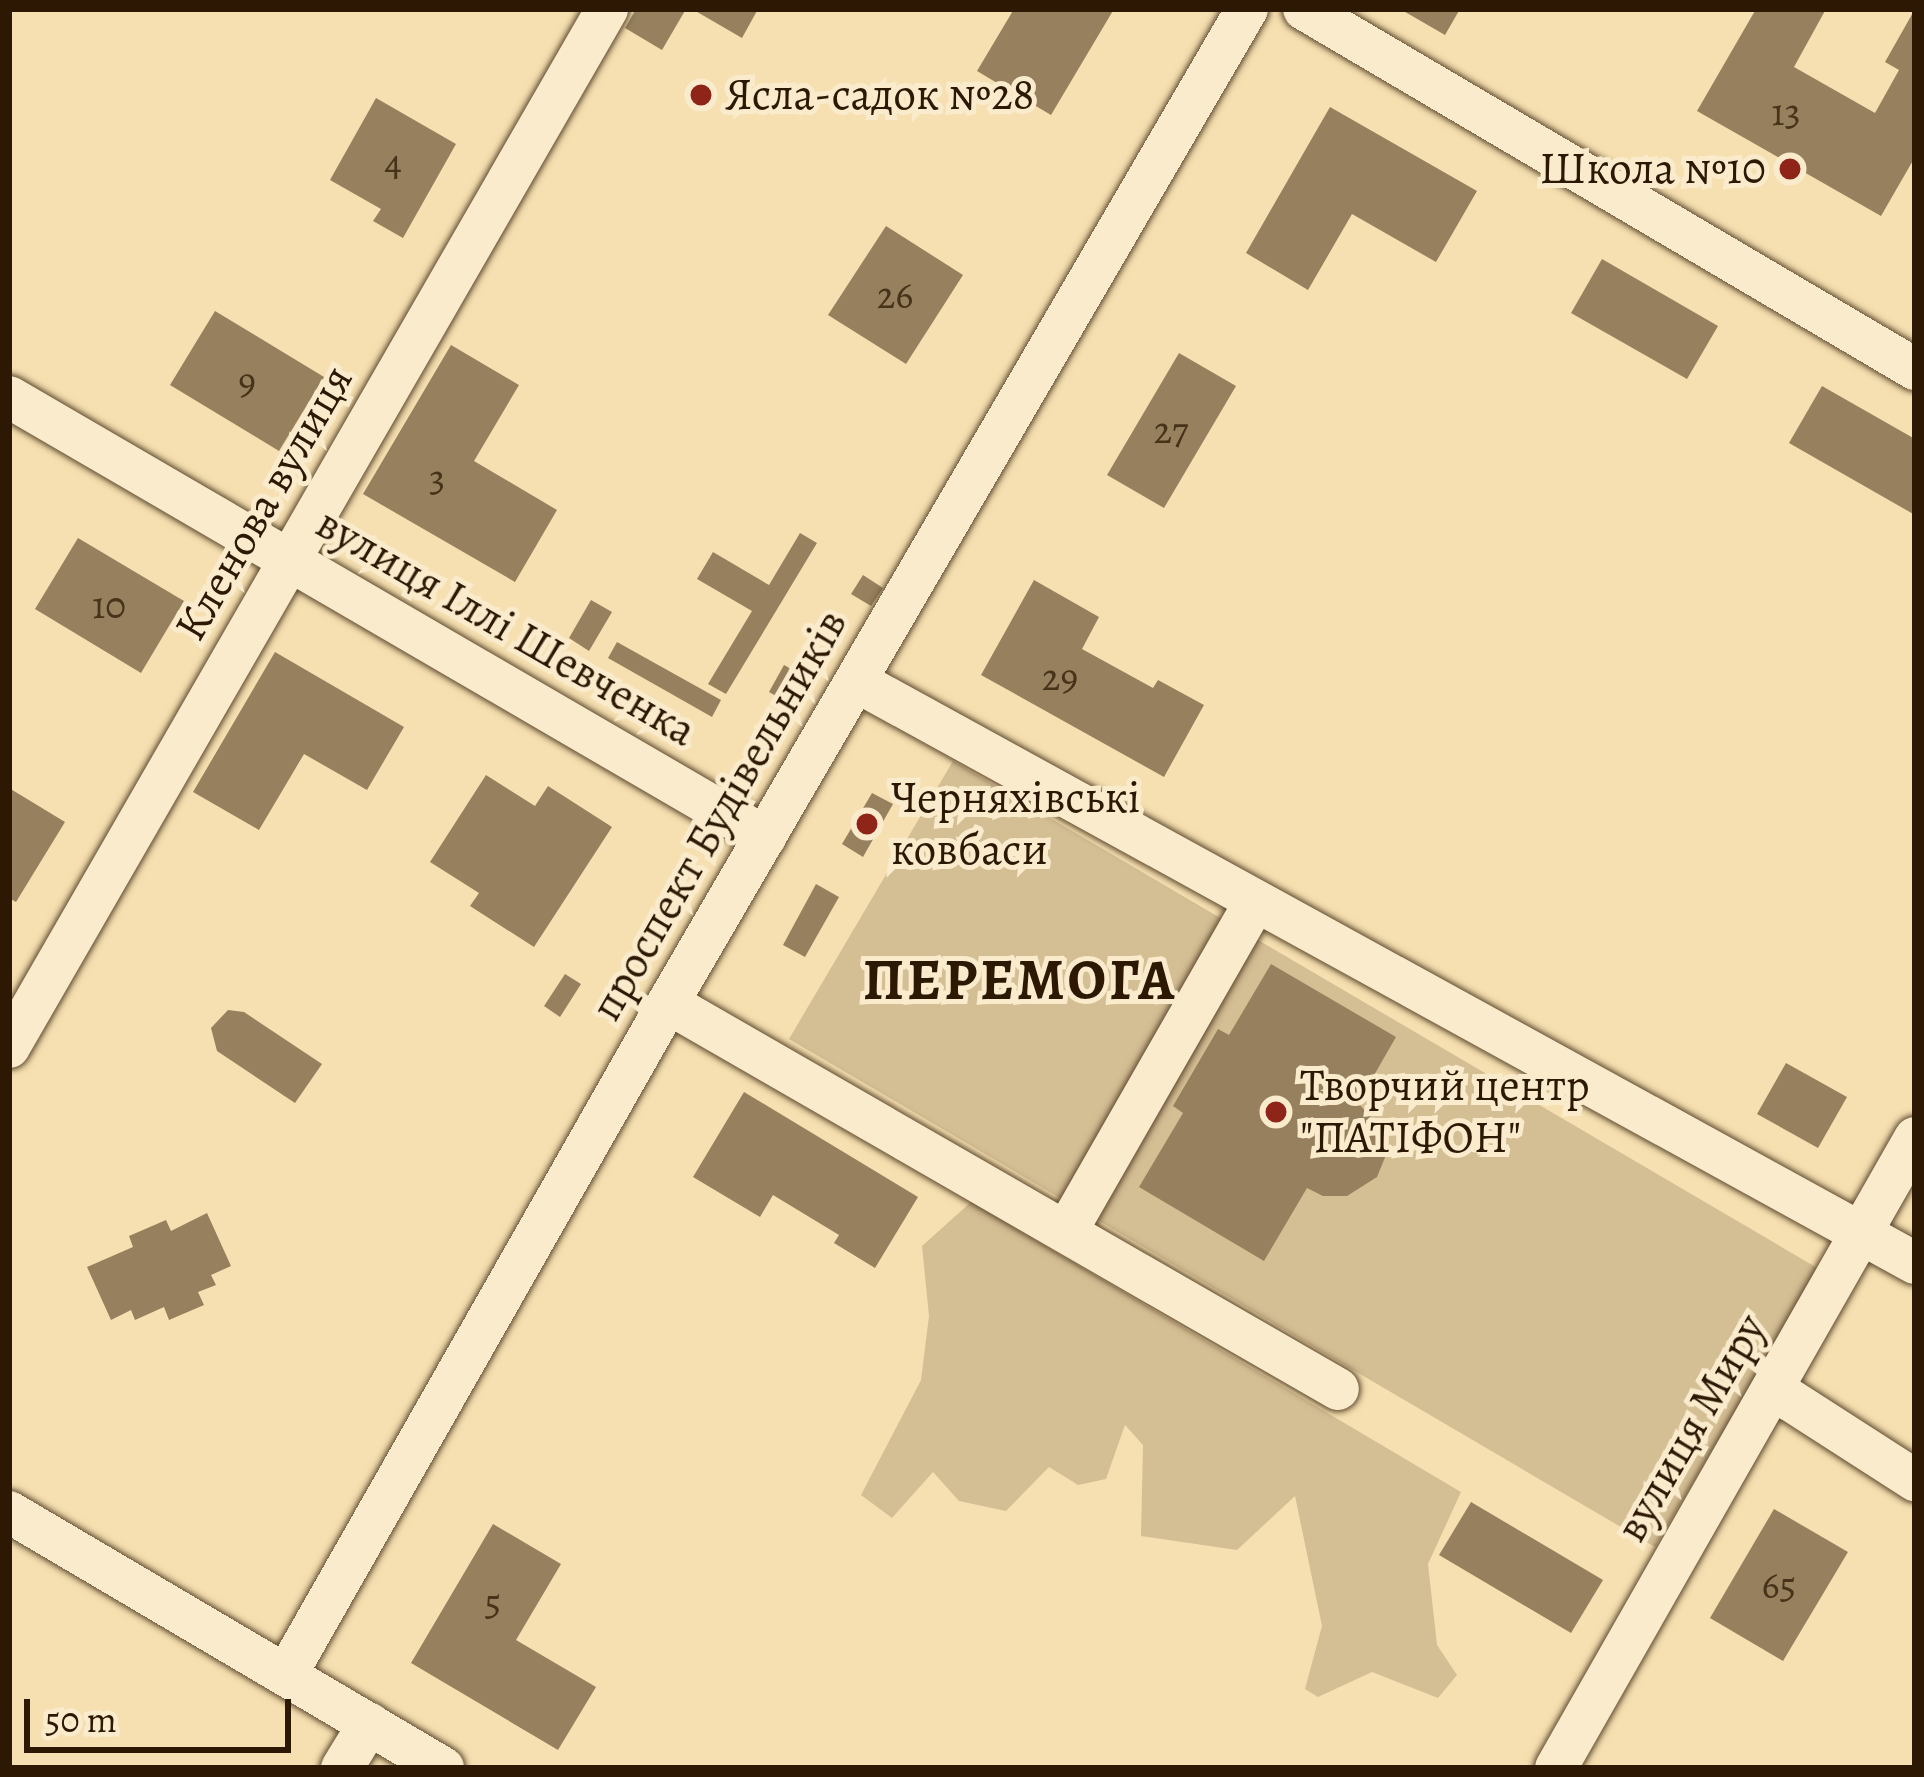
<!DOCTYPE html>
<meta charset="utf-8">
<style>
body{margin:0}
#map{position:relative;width:1924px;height:1777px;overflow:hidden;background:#f6e0b1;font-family:Alegreya,serif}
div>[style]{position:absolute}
.green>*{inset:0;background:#d4be94}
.building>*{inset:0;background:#96805e}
.roads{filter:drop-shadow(0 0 3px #5f4a2f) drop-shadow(0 0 3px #5f4a2f)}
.minor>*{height:42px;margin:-21px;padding:0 21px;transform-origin:21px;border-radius:21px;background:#f9ebcc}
.dots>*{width:33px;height:33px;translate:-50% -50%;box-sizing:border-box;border:6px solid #f9ebcc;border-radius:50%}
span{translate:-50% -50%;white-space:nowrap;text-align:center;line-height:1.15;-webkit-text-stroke:10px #f9ebcc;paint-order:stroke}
.number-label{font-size:39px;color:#47321a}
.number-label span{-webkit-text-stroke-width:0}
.poi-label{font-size:45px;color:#2d1804}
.left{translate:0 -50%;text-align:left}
.right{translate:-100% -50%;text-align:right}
.street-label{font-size:45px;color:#2d1804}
.district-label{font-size:57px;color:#2d1804;font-weight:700;letter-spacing:3px}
.frame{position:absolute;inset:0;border:12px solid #2d1804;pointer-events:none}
.scale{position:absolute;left:24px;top:1699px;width:267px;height:54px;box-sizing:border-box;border:6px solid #2d1804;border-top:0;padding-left:15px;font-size:36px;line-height:42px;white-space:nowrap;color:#2d1804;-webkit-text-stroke:9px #f9ebcc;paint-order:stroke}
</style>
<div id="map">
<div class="green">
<i style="clip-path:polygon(953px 761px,1819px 1269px,1655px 1547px,789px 1039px)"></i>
<i style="clip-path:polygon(971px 1202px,1461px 1492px,1428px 1564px,1437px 1645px,1457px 1675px,1438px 1698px,1372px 1672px,1318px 1697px,1305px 1689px,1322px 1626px,1295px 1496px,1237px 1550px,1141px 1536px,1143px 1445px,1125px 1425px,1106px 1479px,1078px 1485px,1049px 1467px,1006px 1511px,959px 1501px,933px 1472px,892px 1518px,861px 1495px,921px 1380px,929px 1316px,922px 1246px)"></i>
</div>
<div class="building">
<i style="clip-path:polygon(636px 9px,686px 9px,662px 50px,625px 28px)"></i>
<i style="clip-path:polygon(692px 9px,758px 9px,742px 38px)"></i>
<i style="clip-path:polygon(1014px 9px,1114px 9px,1051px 115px,977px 71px)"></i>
<i style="clip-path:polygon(1400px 9px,1460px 9px,1445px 35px)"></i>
<i style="clip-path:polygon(1756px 9px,1826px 9px,1794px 67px,1875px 113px,1899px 70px,1885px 62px,1915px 9px,1915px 157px,1881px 216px,1697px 111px)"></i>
<i style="clip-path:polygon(376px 98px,456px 144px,403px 238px,373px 221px,381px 209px,330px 180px)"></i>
<i style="clip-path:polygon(1330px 107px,1477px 191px,1436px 262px,1352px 214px,1308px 290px,1246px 253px)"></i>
<i style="clip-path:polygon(886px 226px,963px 275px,906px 364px,828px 315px)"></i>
<i style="clip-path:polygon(1602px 259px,1718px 326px,1687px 379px,1571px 313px)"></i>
<i style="clip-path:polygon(215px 311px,324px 377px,279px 451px,170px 385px)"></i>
<i style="clip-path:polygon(451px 345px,519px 385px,474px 461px,557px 510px,515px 582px,363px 494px)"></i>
<i style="clip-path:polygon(1179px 353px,1236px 386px,1164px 508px,1107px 475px)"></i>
<i style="clip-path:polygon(1822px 386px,1915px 439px,1915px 515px,1789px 443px)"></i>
<i style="clip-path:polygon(800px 533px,817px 543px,726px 694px,708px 684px,752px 611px,697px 579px,713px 552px,769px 585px)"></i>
<i style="clip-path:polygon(78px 538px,184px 601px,141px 673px,35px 609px)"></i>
<i style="clip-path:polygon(863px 575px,883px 588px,871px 606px,851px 594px)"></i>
<i style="clip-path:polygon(1034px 580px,1099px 617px,1082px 649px,1153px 688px,1158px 680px,1204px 705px,1164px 777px,981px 675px)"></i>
<i style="clip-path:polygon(591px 600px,612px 612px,589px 651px,569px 638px)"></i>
<i style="clip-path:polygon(617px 642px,721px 700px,712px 717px,608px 658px)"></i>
<i style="clip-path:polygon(275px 652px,404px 727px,367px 790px,304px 754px,259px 830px,193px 792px)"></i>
<i style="clip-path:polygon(784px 665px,813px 681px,797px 708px,769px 692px)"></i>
<i style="clip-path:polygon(486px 775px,535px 806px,548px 786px,612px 827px,534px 947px,470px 906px,479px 893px,430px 862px)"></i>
<i style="clip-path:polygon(9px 788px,65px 822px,16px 902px,9px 898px)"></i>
<i style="clip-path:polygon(872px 793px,893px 804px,863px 857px,842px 844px)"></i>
<i style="clip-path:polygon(816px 884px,839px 897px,805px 957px,783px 945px)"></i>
<i style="clip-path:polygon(1271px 964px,1396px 1037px,1358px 1103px,1384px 1131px,1386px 1155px,1377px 1177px,1347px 1196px,1323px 1196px,1307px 1188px,1264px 1261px,1139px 1187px,1183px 1113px,1173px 1106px,1218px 1029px,1229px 1035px)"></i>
<i style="clip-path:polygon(565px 974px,581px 984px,560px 1017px,544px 1006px)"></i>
<i style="clip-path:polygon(228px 1010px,244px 1012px,322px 1064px,295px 1103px,217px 1051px,211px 1028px)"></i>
<i style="clip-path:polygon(1786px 1063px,1847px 1097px,1818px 1148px,1757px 1114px)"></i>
<i style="clip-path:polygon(744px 1092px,918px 1197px,875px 1268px,834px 1243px,839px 1235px,773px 1195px,760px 1217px,693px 1177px)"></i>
<i style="clip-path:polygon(207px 1213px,231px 1266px,211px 1275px,216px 1285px,198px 1292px,204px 1305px,169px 1320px,164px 1307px,135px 1320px,131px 1310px,111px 1320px,87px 1267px,133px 1247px,129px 1236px,166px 1220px,171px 1231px)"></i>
<i style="clip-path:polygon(1471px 1502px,1603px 1580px,1571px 1633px,1439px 1555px)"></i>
<i style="clip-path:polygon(1774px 1509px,1848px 1552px,1783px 1661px,1710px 1618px)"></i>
<i style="clip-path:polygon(493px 1524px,561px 1564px,516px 1640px,596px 1687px,558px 1750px,411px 1663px)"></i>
</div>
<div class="roads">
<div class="minor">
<i style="left:1304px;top:9px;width:709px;rotate:30.51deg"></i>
<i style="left:9px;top:397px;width:875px;rotate:30.2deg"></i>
<i style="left:856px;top:681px;width:1208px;rotate:28.79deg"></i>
<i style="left:668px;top:1003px;width:773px;rotate:29.95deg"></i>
<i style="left:9px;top:1047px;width:1198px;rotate:-60.05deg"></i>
<i style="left:1066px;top:1232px;width:380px;rotate:-60.2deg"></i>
<i style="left:1773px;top:1389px;width:169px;rotate:32.7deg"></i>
<i style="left:9px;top:1512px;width:504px;rotate:30.53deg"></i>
<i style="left:286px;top:1675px;width:773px;rotate:-60.38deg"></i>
<i style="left:668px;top:1003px;width:1150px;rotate:-59.78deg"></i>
<i style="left:342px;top:1768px;width:52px;rotate:-58.5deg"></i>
<i style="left:1556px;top:1768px;width:725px;rotate:-60.32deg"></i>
</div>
</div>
<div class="dots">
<i style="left:701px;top:95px;background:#8f2418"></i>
<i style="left:1790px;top:169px;background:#8f2418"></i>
<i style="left:867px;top:824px;background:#8f2418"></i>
<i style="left:1276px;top:1112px;background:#8f2418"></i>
</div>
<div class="number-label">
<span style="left:1786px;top:112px">13</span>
<span style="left:393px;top:162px">4</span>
<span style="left:895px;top:295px">26</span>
<span style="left:247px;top:381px">9</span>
<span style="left:1171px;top:430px">27</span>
<span style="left:437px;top:478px">3</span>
<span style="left:109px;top:605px">10</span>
<span style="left:1060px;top:677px">29</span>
<span style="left:1779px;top:1585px">65</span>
<span style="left:493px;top:1602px">5</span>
</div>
<div class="poi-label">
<span class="left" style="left:725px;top:95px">Ясла-садок №28</span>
<span class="right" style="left:1766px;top:169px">Школа №10</span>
<span class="left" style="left:891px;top:824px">Черняхівські<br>ковбаси</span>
<span class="left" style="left:1300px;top:1112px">Творчий центр<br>"ПАТІФОН"</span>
</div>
<div class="street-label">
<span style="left:264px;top:503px;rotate:-60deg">Кленова вулиця</span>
<span style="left:506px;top:627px;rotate:30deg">вулиця Іллі Шевченка</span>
<span style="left:719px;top:815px;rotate:-60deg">проспект Будівельників</span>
<span style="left:1691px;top:1428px;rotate:-60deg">вулиця Миру</span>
</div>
<div class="district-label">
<span style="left:1020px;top:980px">ПЕРЕМОГА</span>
</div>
<div class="frame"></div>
<div class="scale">50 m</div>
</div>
